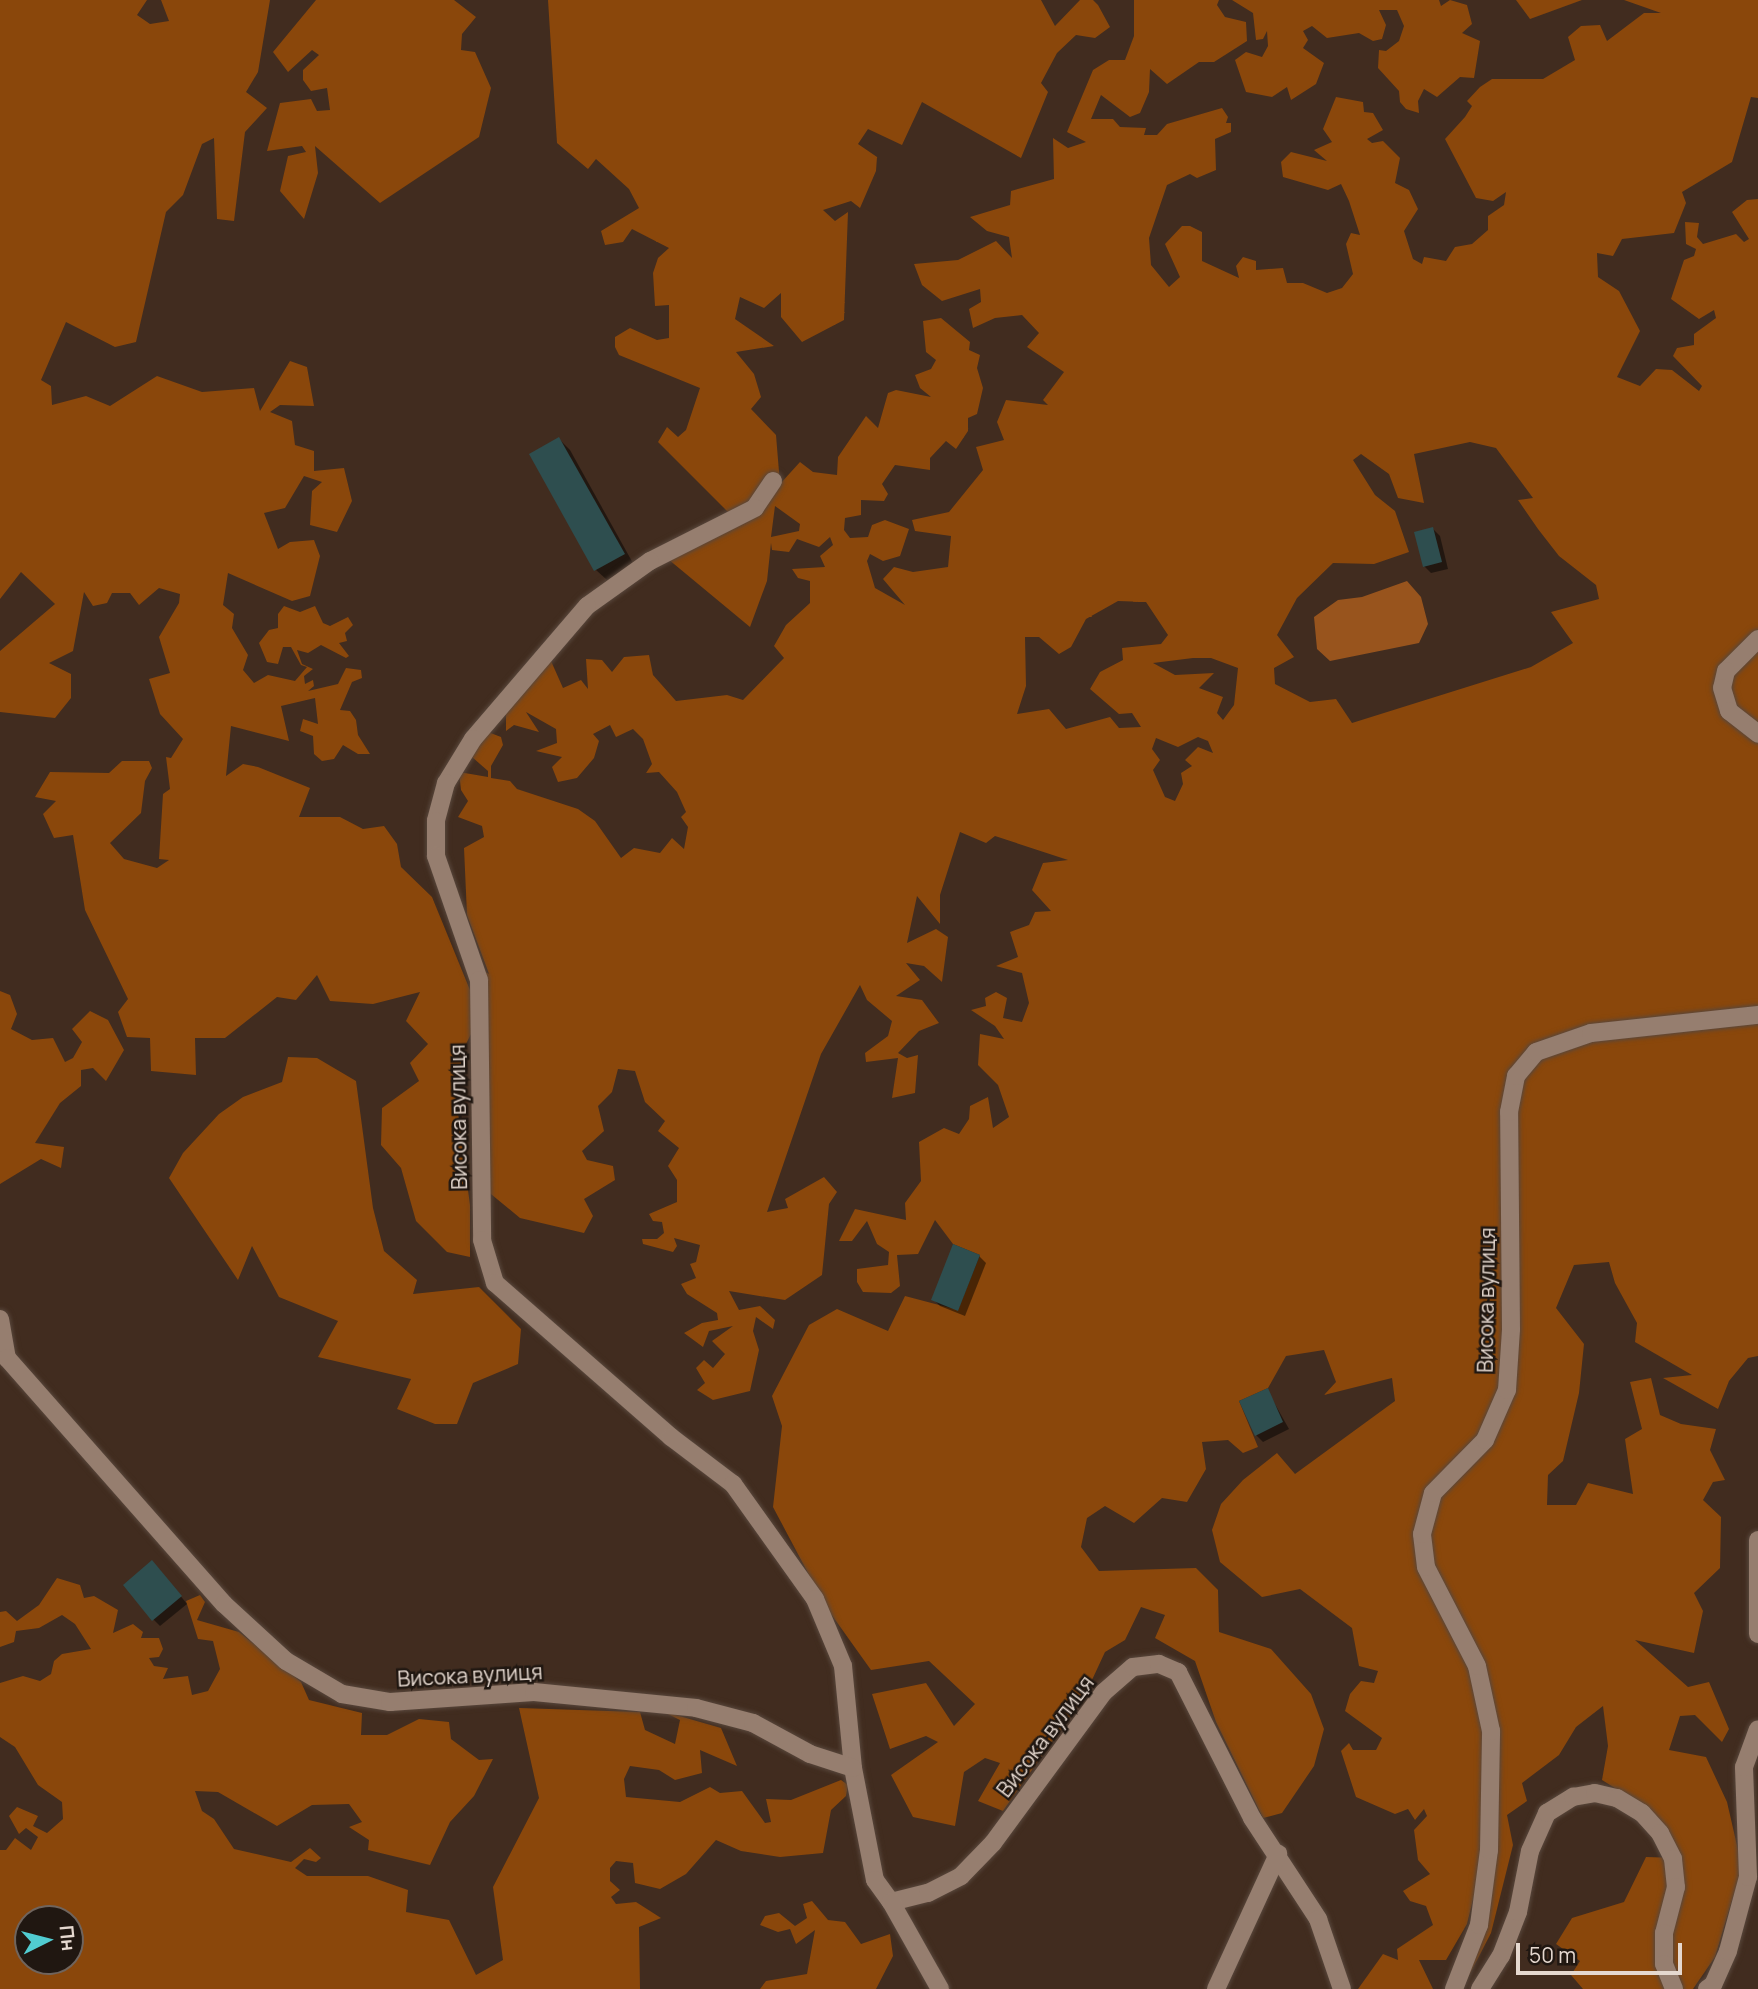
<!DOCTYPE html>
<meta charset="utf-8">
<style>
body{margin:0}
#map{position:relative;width:1758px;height:1989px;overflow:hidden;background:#412c1f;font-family:Manrope,sans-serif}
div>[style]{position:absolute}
.forest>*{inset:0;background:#8a470b}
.water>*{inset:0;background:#98541d}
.shadow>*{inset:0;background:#0007}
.building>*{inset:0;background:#2e4e4f}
.roads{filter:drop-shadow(0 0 2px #58473c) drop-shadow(0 0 2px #58473c)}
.minor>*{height:18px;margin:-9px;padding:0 9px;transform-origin:9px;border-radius:9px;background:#967e6f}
span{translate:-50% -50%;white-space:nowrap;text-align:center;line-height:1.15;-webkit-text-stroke:5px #201711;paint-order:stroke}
.street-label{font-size:21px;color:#e5d8cf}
.north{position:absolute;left:14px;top:1905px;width:70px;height:70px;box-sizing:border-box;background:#201711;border:2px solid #6f645d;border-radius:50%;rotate:84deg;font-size:19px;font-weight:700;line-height:28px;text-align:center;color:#e5d8cf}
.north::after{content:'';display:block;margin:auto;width:24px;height:32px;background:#51ccd1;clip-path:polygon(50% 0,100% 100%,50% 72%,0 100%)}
.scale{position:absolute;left:1516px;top:1943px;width:166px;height:32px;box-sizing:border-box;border:4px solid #e5d8cf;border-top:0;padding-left:9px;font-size:21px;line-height:24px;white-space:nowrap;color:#e5d8cf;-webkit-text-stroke:5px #201711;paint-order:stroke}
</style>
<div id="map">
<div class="forest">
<i style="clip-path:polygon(0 0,147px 0,137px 15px,150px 24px,169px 21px,161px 0,270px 0,258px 72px,246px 92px,267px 108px,245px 132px,234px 221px,217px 219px,214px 138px,202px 144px,183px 195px,166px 212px,136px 342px,115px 347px,66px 322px,41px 380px,51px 386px,52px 405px,86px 396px,110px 406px,157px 376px,202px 392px,254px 388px,260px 411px,290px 361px,307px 367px,314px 406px,280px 405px,270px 412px,292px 421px,295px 445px,314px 451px,314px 471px,344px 468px,352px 501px,337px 532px,310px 525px,312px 491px,322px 482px,304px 476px,285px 508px,264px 513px,278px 549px,290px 542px,314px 540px,320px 556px,310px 596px,292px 601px,228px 573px,223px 605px,234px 614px,232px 628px,248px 655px,243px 670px,254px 683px,268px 675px,295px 681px,307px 667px,301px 665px,291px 647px,283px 647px,278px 664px,267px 662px,259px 643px,269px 630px,278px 628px,278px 614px,284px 606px,300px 612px,315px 606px,323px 623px,330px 626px,348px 617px,353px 625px,345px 633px,347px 641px,339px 643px,349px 656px,346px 658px,321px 645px,308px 653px,297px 650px,302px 664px,313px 669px,304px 676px,305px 684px,313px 680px,314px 686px,308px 691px,338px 684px,346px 668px,361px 670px,362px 678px,352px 682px,340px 710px,350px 711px,356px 720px,358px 735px,370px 754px,358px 754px,343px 745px,334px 759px,322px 761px,314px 754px,313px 736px,300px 731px,303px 719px,318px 724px,315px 698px,281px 706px,289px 741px,231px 726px,226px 776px,243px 764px,258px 767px,310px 788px,299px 817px,340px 817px,363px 829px,384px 826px,397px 844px,401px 867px,432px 897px,470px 990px,473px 1030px,464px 1048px,456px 1098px,470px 1205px,470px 1257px,447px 1252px,416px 1221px,401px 1168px,381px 1145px,382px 1108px,419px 1081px,410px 1063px,428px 1044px,406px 1021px,420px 992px,373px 1004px,330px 1001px,317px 975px,296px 1000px,277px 997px,225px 1038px,195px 1038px,196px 1075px,151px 1071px,150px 1038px,127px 1037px,118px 1012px,128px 999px,85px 910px,73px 835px,54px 838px,43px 814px,56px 801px,35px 797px,50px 772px,109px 773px,122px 761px,149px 761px,152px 768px,145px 781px,141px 813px,110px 843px,124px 859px,157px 868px,169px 860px,159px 859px,163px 794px,170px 789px,166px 757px,171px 758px,183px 739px,160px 714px,149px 679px,170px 673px,159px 637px,179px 603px,180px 594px,159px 588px,139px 605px,130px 593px,112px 593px,107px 603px,93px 606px,84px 592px,73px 651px,49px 663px,71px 674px,71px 698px,55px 718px,0 712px,0 651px,55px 604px,21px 572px,0 599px)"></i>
<i style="clip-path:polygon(316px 0,454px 0,476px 17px,462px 34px,461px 50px,475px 52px,491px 88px,479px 137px,380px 203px,315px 146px,318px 173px,304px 219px,280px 191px,288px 156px,306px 152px,302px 146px,267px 151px,280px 103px,311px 99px,317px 111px,330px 110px,327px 88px,311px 91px,303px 80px,303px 70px,319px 55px,312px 50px,288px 72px,273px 52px)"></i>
<i style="clip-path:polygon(evenodd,548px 0,1041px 0,1055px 26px,1080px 0,1093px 0,1098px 5px,1110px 27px,1095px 38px,1076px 35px,1057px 53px,1041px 83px,1048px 92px,1021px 158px,922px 102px,902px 145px,868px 129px,858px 144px,877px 157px,876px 171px,860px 208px,851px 201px,823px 210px,835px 221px,848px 212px,844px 320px,802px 342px,781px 317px,781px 293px,764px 308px,740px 297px,735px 319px,774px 346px,736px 352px,754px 374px,761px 397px,751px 409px,776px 435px,780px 484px,800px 462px,813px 472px,837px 475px,838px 457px,866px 416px,878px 428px,888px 393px,896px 390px,931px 397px,920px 388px,915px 375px,931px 369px,936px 360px,926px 352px,923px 321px,941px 318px,970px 342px,969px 350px,980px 355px,977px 368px,983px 388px,977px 414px,968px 418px,968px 431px,956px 449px,946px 441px,930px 458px,930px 470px,895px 465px,882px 484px,888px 494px,884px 501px,861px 500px,861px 515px,845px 518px,844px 530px,850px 538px,868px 537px,872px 525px,885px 520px,909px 529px,900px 556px,883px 561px,870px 554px,867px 561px,875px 588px,905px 605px,883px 579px,894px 567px,913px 572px,948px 567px,951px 536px,915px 531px,912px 520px,949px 512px,983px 470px,976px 447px,1004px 440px,997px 422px,1006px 400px,1048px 405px,1043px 400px,1064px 372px,1027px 347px,1039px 333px,1022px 315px,995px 318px,973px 328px,969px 309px,981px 302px,980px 289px,942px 301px,922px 285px,914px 264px,958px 260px,996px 241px,1012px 258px,1009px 237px,987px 231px,970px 217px,1010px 205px,1011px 191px,1054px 179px,1053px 138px,1068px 148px,1086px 142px,1067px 132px,1093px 70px,1109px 60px,1125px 60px,1134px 36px,1134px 0,1219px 0,1217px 5px,1225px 17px,1246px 22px,1247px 41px,1214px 62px,1199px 62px,1167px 84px,1150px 69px,1149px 92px,1140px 113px,1130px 117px,1101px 95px,1091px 119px,1113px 119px,1120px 127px,1146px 128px,1144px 135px,1157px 135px,1167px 124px,1222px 108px,1228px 117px,1226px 123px,1231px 123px,1231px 132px,1215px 139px,1216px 170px,1197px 178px,1190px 174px,1167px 185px,1149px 238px,1151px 265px,1169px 287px,1180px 277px,1165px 244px,1182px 226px,1190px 226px,1202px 232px,1202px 261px,1239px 278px,1236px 266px,1243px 257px,1256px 261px,1256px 270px,1283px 268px,1287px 283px,1303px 283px,1327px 293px,1342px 288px,1353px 274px,1346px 244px,1351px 233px,1360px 235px,1349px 201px,1341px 184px,1328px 190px,1283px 177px,1281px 162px,1291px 152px,1327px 161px,1314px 150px,1332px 142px,1323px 129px,1336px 97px,1363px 102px,1364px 112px,1373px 113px,1383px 130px,1367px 139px,1372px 143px,1383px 141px,1400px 158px,1395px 183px,1409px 190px,1418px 209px,1404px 231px,1413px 259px,1422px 264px,1424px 257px,1446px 261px,1455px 247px,1472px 244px,1488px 230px,1488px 216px,1504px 205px,1506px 192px,1493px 201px,1476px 198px,1445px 139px,1465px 117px,1472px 106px,1467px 101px,1480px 87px,1492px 79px,1543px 79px,1575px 60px,1568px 37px,1581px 26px,1600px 25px,1607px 41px,1644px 13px,1661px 13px,1624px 0,1758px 0,1758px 98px,1751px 97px,1732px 162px,1682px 192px,1686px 203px,1674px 233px,1622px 239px,1613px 256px,1597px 253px,1598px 277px,1619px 291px,1640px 331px,1617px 377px,1640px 386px,1656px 369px,1672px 370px,1699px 391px,1702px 386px,1673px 356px,1677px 348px,1694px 345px,1694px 334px,1716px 318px,1714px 310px,1699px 319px,1671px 299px,1684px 260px,1694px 256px,1696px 249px,1686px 244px,1685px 222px,1699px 223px,1697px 237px,1703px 244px,1736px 234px,1744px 242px,1749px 239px,1732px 212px,1747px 200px,1758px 199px,1758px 1356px,1748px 1358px,1729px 1381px,1718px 1409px,1663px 1378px,1692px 1375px,1635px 1342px,1637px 1323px,1615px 1283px,1609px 1262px,1574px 1265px,1556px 1308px,1584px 1344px,1579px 1393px,1563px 1461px,1548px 1475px,1547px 1505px,1576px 1505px,1588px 1483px,1633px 1494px,1625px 1439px,1642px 1429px,1630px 1382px,1651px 1378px,1660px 1415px,1681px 1424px,1716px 1429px,1710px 1450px,1725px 1480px,1713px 1482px,1703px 1500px,1721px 1517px,1720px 1568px,1694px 1593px,1703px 1611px,1694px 1653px,1635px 1640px,1688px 1687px,1709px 1682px,1729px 1729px,1722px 1742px,1695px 1715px,1680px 1716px,1669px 1750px,1706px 1757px,1727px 1802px,1742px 1867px,1715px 1957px,1693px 1989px,1583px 1989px,1571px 1975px,1580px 1961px,1556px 1944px,1572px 1918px,1624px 1902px,1646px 1857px,1679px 1858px,1671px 1835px,1634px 1800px,1602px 1780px,1608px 1746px,1603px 1706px,1576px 1727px,1559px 1755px,1522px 1783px,1527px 1801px,1507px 1815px,1513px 1845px,1491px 1933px,1462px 1989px,1493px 1888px,1480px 1871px,1467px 1924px,1446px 1960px,1419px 1960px,1433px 1989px,1358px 1989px,1383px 1954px,1398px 1960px,1397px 1949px,1433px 1925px,1426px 1906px,1410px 1901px,1403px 1891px,1430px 1874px,1418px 1860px,1414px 1830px,1427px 1816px,1424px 1809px,1415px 1820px,1408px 1809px,1395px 1814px,1356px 1797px,1341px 1751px,1349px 1743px,1353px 1750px,1376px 1750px,1382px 1738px,1345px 1711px,1350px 1694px,1361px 1681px,1374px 1683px,1378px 1671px,1359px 1666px,1352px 1628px,1300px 1589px,1262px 1597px,1220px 1562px,1212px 1530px,1221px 1504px,1243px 1480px,1277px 1453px,1295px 1474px,1395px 1401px,1392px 1378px,1324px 1395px,1336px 1382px,1324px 1350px,1286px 1356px,1268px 1388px,1239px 1401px,1258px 1447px,1243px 1453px,1228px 1440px,1202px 1442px,1206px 1469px,1187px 1502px,1162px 1498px,1134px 1523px,1105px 1506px,1087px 1518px,1081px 1547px,1099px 1571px,1196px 1568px,1218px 1590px,1219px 1632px,1271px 1649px,1311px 1694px,1324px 1729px,1314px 1766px,1282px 1813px,1263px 1818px,1216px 1722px,1195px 1661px,1155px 1638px,1165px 1615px,1141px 1607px,1125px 1640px,1105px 1652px,1085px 1695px,1003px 1811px,978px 1801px,1000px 1763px,985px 1758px,964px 1772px,955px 1826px,913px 1817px,891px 1775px,938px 1742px,926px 1736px,890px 1749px,872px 1694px,926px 1683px,954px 1726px,975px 1704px,929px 1661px,871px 1670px,826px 1607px,773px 1507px,782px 1426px,772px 1396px,809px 1325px,837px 1309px,888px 1331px,905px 1296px,958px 1310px,980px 1255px,953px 1244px,935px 1220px,918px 1254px,897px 1255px,900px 1286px,891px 1293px,863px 1292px,857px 1282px,857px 1269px,888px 1265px,889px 1252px,877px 1244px,867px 1221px,852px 1241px,839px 1241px,855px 1209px,906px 1220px,905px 1203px,921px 1181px,919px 1142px,944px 1128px,959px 1134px,969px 1119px,970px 1106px,988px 1097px,993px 1128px,1009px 1117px,998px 1085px,978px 1065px,980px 1034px,1004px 1039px,995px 1026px,971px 1010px,986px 1006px,985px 998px,996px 992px,1007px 998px,1003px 1018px,1022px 1022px,1029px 1003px,1022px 973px,996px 966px,1018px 957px,1010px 932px,1029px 925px,1035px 912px,1051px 911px,1032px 890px,1043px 863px,1068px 860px,995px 836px,986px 843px,960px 832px,940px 895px,940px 924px,917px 896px,907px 943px,936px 929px,948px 937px,942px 982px,924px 966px,906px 963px,920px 980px,896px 996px,922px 1000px,939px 1023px,919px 1031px,898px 1053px,907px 1058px,918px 1055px,915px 1093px,892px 1098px,898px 1058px,866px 1062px,865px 1053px,888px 1036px,892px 1021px,867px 1000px,860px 985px,821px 1054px,767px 1212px,788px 1208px,785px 1199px,824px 1177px,837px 1192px,829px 1204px,822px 1275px,785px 1300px,729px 1291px,739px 1310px,760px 1306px,775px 1320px,773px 1329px,756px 1317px,753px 1331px,759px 1350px,750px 1391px,713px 1400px,697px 1390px,705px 1383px,696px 1368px,704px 1360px,713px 1368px,725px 1354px,712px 1341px,733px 1326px,709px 1331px,703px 1347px,684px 1333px,702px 1323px,718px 1320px,717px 1313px,687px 1294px,681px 1284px,696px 1278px,690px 1264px,696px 1262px,700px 1245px,674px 1238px,677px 1246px,673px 1252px,643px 1244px,642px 1239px,657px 1239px,664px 1233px,662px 1222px,653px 1221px,649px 1214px,677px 1202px,677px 1180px,668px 1166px,679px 1148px,658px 1131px,665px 1121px,645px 1102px,635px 1071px,618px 1069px,612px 1092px,598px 1106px,604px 1131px,582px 1151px,587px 1160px,613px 1166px,615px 1180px,584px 1199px,593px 1216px,584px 1233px,520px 1218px,486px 1190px,479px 968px,489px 974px,467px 915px,464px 848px,484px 837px,482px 826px,458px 817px,468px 801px,461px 790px,459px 772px,488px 777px,488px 771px,472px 757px,488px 732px,501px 737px,503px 745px,491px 766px,491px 778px,510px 781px,517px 789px,578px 809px,595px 821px,621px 858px,634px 848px,660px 853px,672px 838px,684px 849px,688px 827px,681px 817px,686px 812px,677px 792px,659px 772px,646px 773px,652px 764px,643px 739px,633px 729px,616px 737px,610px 725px,593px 734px,599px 741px,594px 758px,577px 778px,558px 782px,552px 767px,562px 757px,536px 751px,557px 743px,556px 729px,526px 712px,539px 732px,514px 725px,506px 731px,506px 711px,551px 661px,563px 688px,581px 680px,588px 689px,586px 659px,602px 660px,612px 672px,624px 657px,649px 655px,653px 675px,676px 701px,727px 695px,743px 700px,784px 658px,774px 646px,786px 625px,810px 603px,810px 581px,798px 578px,792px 569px,825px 567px,820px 556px,833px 545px,830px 537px,819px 547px,797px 539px,789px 552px,772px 550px,771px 543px,767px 581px,750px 627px,668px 559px,738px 522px,658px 442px,667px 427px,678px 437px,686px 430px,700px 388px,619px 355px,615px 347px,615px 337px,630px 328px,657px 340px,669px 338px,669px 305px,655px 306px,653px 273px,658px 258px,669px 248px,632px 229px,623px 242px,605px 245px,601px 231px,639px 208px,629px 189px,596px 159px,588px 169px,557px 143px,548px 0,1470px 442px,1496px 448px,1533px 498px,1518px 500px,1538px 529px,1559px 556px,1596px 585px,1599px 599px,1551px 612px,1573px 643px,1531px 667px,1352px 723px,1336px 699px,1310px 702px,1275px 684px,1274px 668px,1294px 657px,1277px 635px,1297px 598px,1333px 563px,1374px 564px,1409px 552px,1395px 511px,1375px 495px,1353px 460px,1361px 454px,1389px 474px,1398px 498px,1424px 503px,1414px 454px,1470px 442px,548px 0,775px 506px,800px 524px,799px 531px,771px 537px,775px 506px,548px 0,1118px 601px,1146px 602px,1168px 635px,1161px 644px,1122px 648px,1123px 660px,1100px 672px,1090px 689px,1119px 714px,1132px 713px,1141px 727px,1119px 728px,1110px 717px,1066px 729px,1049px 709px,1017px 714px,1026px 686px,1025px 637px,1039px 637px,1059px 654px,1071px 647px,1086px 619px,1118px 601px,548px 0,1193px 658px,1211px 658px,1238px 668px,1234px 705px,1223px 720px,1217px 713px,1223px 697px,1199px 688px,1214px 673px,1175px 675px,1153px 663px,1193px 658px,548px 0,1198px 737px,1208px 741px,1213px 753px,1198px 747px,1185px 760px,1192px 766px,1181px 773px,1183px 784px,1175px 801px,1165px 797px,1153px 770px,1160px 760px,1152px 749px,1156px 738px,1178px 747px,1198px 737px)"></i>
<i style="clip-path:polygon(1232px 0,1439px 0,1441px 6px,1450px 0,1467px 5px,1472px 24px,1462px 33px,1480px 41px,1474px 78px,1460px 77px,1437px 97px,1424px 89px,1418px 101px,1419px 113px,1406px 109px,1400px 102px,1399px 91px,1378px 68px,1379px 50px,1386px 51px,1399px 41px,1404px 26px,1397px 10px,1379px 10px,1386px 25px,1382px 39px,1373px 41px,1359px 33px,1327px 38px,1312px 26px,1303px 31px,1308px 40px,1303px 48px,1324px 63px,1316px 84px,1291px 100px,1287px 87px,1272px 97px,1246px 92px,1235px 60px,1246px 52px,1262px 57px,1268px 46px,1267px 31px,1263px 39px,1256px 40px,1253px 13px)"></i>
<i style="clip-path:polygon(1516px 0,1582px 0,1530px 19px)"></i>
<i style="clip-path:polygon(0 991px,10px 995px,17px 1014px,11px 1029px,32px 1040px,53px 1038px,65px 1062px,73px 1058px,82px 1042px,72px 1029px,90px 1011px,108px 1020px,124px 1050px,106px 1081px,93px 1068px,81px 1070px,81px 1086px,60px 1103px,35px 1143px,64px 1147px,61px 1168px,41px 1159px,0 1184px)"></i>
<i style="clip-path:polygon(288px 1057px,317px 1058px,356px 1081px,373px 1208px,384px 1251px,417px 1280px,413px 1294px,479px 1287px,521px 1329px,518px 1364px,473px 1383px,457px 1424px,435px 1424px,397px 1409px,411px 1379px,318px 1357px,338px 1321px,279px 1297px,252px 1246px,238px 1280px,169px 1178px,183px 1153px,219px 1114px,243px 1097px,282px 1082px)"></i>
<i style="clip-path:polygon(evenodd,57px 1578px,80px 1585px,84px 1598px,94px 1596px,118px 1610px,113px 1633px,133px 1624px,143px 1632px,141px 1638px,159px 1638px,163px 1649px,159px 1657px,149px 1658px,154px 1666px,168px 1668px,163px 1679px,188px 1676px,192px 1695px,208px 1691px,220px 1669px,213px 1641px,198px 1639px,186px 1601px,200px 1595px,205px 1602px,197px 1620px,239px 1632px,301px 1682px,309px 1700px,362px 1713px,361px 1735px,387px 1735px,419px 1719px,449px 1722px,451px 1739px,479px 1760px,493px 1759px,474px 1796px,450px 1822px,430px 1865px,368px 1850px,369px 1840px,349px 1827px,362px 1822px,349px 1804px,312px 1805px,277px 1826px,218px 1792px,195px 1791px,202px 1811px,214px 1819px,234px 1849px,291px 1862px,310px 1848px,321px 1858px,316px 1862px,304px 1859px,295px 1868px,307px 1876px,368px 1876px,408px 1890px,406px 1912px,449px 1920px,476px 1975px,503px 1960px,493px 1887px,539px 1798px,519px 1708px,640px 1712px,645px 1730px,675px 1744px,680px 1720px,662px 1711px,721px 1728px,737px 1766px,700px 1750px,702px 1773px,675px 1780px,659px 1770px,630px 1766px,624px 1779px,626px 1797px,680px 1802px,710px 1787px,720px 1793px,742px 1791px,765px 1823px,771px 1822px,766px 1799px,791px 1800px,841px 1780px,848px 1785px,846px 1796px,831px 1810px,823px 1853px,780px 1857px,741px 1851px,716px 1840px,686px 1874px,660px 1889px,635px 1883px,633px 1863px,616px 1861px,610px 1868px,610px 1881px,620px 1890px,611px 1897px,616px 1904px,636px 1902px,661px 1918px,639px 1927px,640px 1989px,0 1989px,0 1850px,6px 1850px,15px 1838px,31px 1850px,38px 1837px,26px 1828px,19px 1834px,9px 1816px,17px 1807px,38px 1816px,33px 1826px,47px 1833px,63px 1819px,62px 1802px,38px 1785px,15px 1747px,0 1737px,0 1683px,23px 1676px,40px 1681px,51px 1674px,54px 1661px,62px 1654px,91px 1649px,75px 1624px,62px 1615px,39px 1628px,16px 1631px,14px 1642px,0 1647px,0 1612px,6px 1611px,17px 1621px,39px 1605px,57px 1578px,28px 1919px,70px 1919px,70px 1961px,28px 1961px,28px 1919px)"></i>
<i style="clip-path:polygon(812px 1901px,828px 1920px,845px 1922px,861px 1944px,890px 1934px,893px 1956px,876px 1989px,760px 1989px,766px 1981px,807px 1974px,815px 1930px,796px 1944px,790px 1929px,778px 1932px,760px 1925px,765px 1916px,779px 1913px,795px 1926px,807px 1918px,803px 1904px)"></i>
</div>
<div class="water">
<i style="clip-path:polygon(1407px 581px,1421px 597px,1428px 624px,1419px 643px,1330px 661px,1317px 649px,1314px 617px,1338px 600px,1362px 597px)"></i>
</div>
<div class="shadow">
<i style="clip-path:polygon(559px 439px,570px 450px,634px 565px,607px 580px,596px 570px)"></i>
<i style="clip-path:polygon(1433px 529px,1440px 536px,1448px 569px,1431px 573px,1424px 566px)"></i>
<i style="clip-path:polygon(979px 1256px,986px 1263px,965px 1316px,940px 1306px,933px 1299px)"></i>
<i style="clip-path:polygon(1267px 1390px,1289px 1429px,1263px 1442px,1256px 1435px)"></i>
<i style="clip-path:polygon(159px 1569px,187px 1604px,160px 1626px,153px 1619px)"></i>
</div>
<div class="building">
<i style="clip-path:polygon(559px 437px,625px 554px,594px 571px,529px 454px)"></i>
<i style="clip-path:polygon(1433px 527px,1442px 562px,1423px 567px,1414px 532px)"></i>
<i style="clip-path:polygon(953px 1244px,980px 1255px,958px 1311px,931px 1300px)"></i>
<i style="clip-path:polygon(1268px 1388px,1283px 1422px,1255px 1436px,1239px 1401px)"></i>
<i style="clip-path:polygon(152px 1560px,182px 1596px,152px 1621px,123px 1585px)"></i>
</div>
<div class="roads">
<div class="minor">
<i style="left:773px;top:481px;width:32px;rotate:124deg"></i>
<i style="left:755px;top:508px;width:118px;rotate:153.2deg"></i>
<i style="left:650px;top:561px;width:77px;rotate:144.5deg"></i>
<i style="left:587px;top:606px;width:175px;rotate:130.6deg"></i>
<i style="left:473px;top:739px;width:52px;rotate:121.5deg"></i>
<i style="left:446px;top:783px;width:39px;rotate:105deg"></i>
<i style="left:436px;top:821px;width:35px;rotate:90deg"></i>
<i style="left:436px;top:856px;width:131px;rotate:70.9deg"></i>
<i style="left:479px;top:980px;width:260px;rotate:89.3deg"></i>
<i style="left:482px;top:1240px;width:45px;rotate:73.2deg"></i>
<i style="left:495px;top:1283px;width:234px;rotate:41.2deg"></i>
<i style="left:671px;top:1437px;width:78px;rotate:37.2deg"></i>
<i style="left:733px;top:1484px;width:141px;rotate:54.5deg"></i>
<i style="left:815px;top:1599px;width:73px;rotate:67.3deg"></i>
<i style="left:843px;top:1666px;width:102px;rotate:84.4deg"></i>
<i style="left:853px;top:1768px;width:114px;rotate:78.9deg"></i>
<i style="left:875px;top:1880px;width:27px;rotate:54deg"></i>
<i style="left:891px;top:1902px;width:38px;rotate:-14deg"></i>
<i style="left:928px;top:1893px;width:37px;rotate:-27deg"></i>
<i style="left:961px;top:1876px;width:46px;rotate:-45.9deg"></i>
<i style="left:993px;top:1843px;width:187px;rotate:-53.7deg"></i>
<i style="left:1104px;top:1692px;width:38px;rotate:-41deg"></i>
<i style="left:1133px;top:1667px;width:26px;rotate:-7deg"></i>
<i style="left:1159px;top:1664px;width:21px;rotate:23deg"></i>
<i style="left:1178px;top:1672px;width:164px;rotate:63.1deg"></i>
<i style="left:1252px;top:1818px;width:121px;rotate:56.8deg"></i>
<i style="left:1318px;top:1919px;width:74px;rotate:71.1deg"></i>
<i style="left:1758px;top:639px;width:45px;rotate:135deg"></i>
<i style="left:1726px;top:671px;width:17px;rotate:103deg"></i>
<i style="left:1722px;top:688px;width:24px;rotate:73deg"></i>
<i style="left:1729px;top:711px;width:37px;rotate:38deg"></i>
<i style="left:0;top:1319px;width:40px;rotate:80deg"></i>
<i style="left:7px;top:1358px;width:328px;rotate:48.6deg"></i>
<i style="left:224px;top:1604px;width:84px;rotate:42.6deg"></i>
<i style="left:286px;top:1661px;width:65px;rotate:30.5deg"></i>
<i style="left:342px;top:1694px;width:49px;rotate:9.5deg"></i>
<i style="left:390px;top:1702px;width:144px;rotate:-4deg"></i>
<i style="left:534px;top:1692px;width:163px;rotate:5.6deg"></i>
<i style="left:696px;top:1708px;width:59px;rotate:14.7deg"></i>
<i style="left:753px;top:1723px;width:65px;rotate:28.5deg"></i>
<i style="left:810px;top:1754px;width:45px;rotate:18deg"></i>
<i style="left:1758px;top:1540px;width:94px;rotate:90deg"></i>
<i style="left:891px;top:1902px;width:100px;rotate:60.6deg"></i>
<i style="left:1216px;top:1989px;width:149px;rotate:-65.3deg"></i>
<i style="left:1454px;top:1989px;width:69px;rotate:-68.7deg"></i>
<i style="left:1479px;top:1925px;width:76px;rotate:-82.4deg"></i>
<i style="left:1489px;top:1850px;width:119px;rotate:-89deg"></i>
<i style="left:1491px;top:1731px;width:66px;rotate:-102.2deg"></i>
<i style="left:1477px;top:1666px;width:111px;rotate:-117.3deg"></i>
<i style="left:1426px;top:1567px;width:33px;rotate:-97deg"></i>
<i style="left:1422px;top:1534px;width:42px;rotate:-75deg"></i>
<i style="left:1433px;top:1493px;width:74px;rotate:-45.5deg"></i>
<i style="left:1485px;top:1440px;width:55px;rotate:-66.3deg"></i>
<i style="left:1507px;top:1390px;width:61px;rotate:-86.2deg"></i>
<i style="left:1511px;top:1329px;width:217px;rotate:-90.5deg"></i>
<i style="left:1509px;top:1112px;width:37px;rotate:-79deg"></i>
<i style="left:1516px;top:1076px;width:31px;rotate:-50deg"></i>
<i style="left:1536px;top:1052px;width:58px;rotate:-19.1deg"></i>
<i style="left:1591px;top:1033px;width:168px;rotate:-6.2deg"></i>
<i style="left:1480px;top:1989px;width:39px;rotate:-58deg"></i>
<i style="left:1501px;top:1956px;width:47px;rotate:-68.9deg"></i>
<i style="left:1518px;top:1912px;width:62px;rotate:-78.9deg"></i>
<i style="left:1530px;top:1851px;width:42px;rotate:-65.9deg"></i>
<i style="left:1547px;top:1813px;width:31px;rotate:-32deg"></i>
<i style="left:1573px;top:1797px;width:22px;rotate:-10deg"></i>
<i style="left:1595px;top:1793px;width:23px;rotate:13deg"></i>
<i style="left:1617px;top:1798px;width:29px;rotate:31deg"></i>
<i style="left:1642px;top:1813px;width:27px;rotate:48deg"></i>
<i style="left:1660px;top:1833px;width:29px;rotate:63deg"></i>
<i style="left:1673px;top:1859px;width:28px;rotate:84deg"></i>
<i style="left:1676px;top:1887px;width:48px;rotate:104.6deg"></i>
<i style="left:1664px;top:1933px;width:31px;rotate:90deg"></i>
<i style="left:1664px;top:1964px;width:27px;rotate:68deg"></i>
<i style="left:1707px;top:1989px;width:7px;rotate:-34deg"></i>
<i style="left:1713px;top:1985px;width:37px;rotate:-66deg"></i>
<i style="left:1728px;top:1951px;width:77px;rotate:-74.9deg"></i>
<i style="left:1748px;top:1877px;width:110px;rotate:-92.1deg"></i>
<i style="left:1744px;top:1767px;width:40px;rotate:-69.8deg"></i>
</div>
</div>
<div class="street-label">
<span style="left:458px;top:1117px;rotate:-91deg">Висока вулиця</span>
<span style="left:1486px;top:1300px;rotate:-89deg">Висока вулиця</span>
<span style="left:470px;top:1675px;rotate:-3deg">Висока вулиця</span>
<span style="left:1045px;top:1736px;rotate:-53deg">Висока вулиця</span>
</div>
<div class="north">Пн</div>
<div class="scale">50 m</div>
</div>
